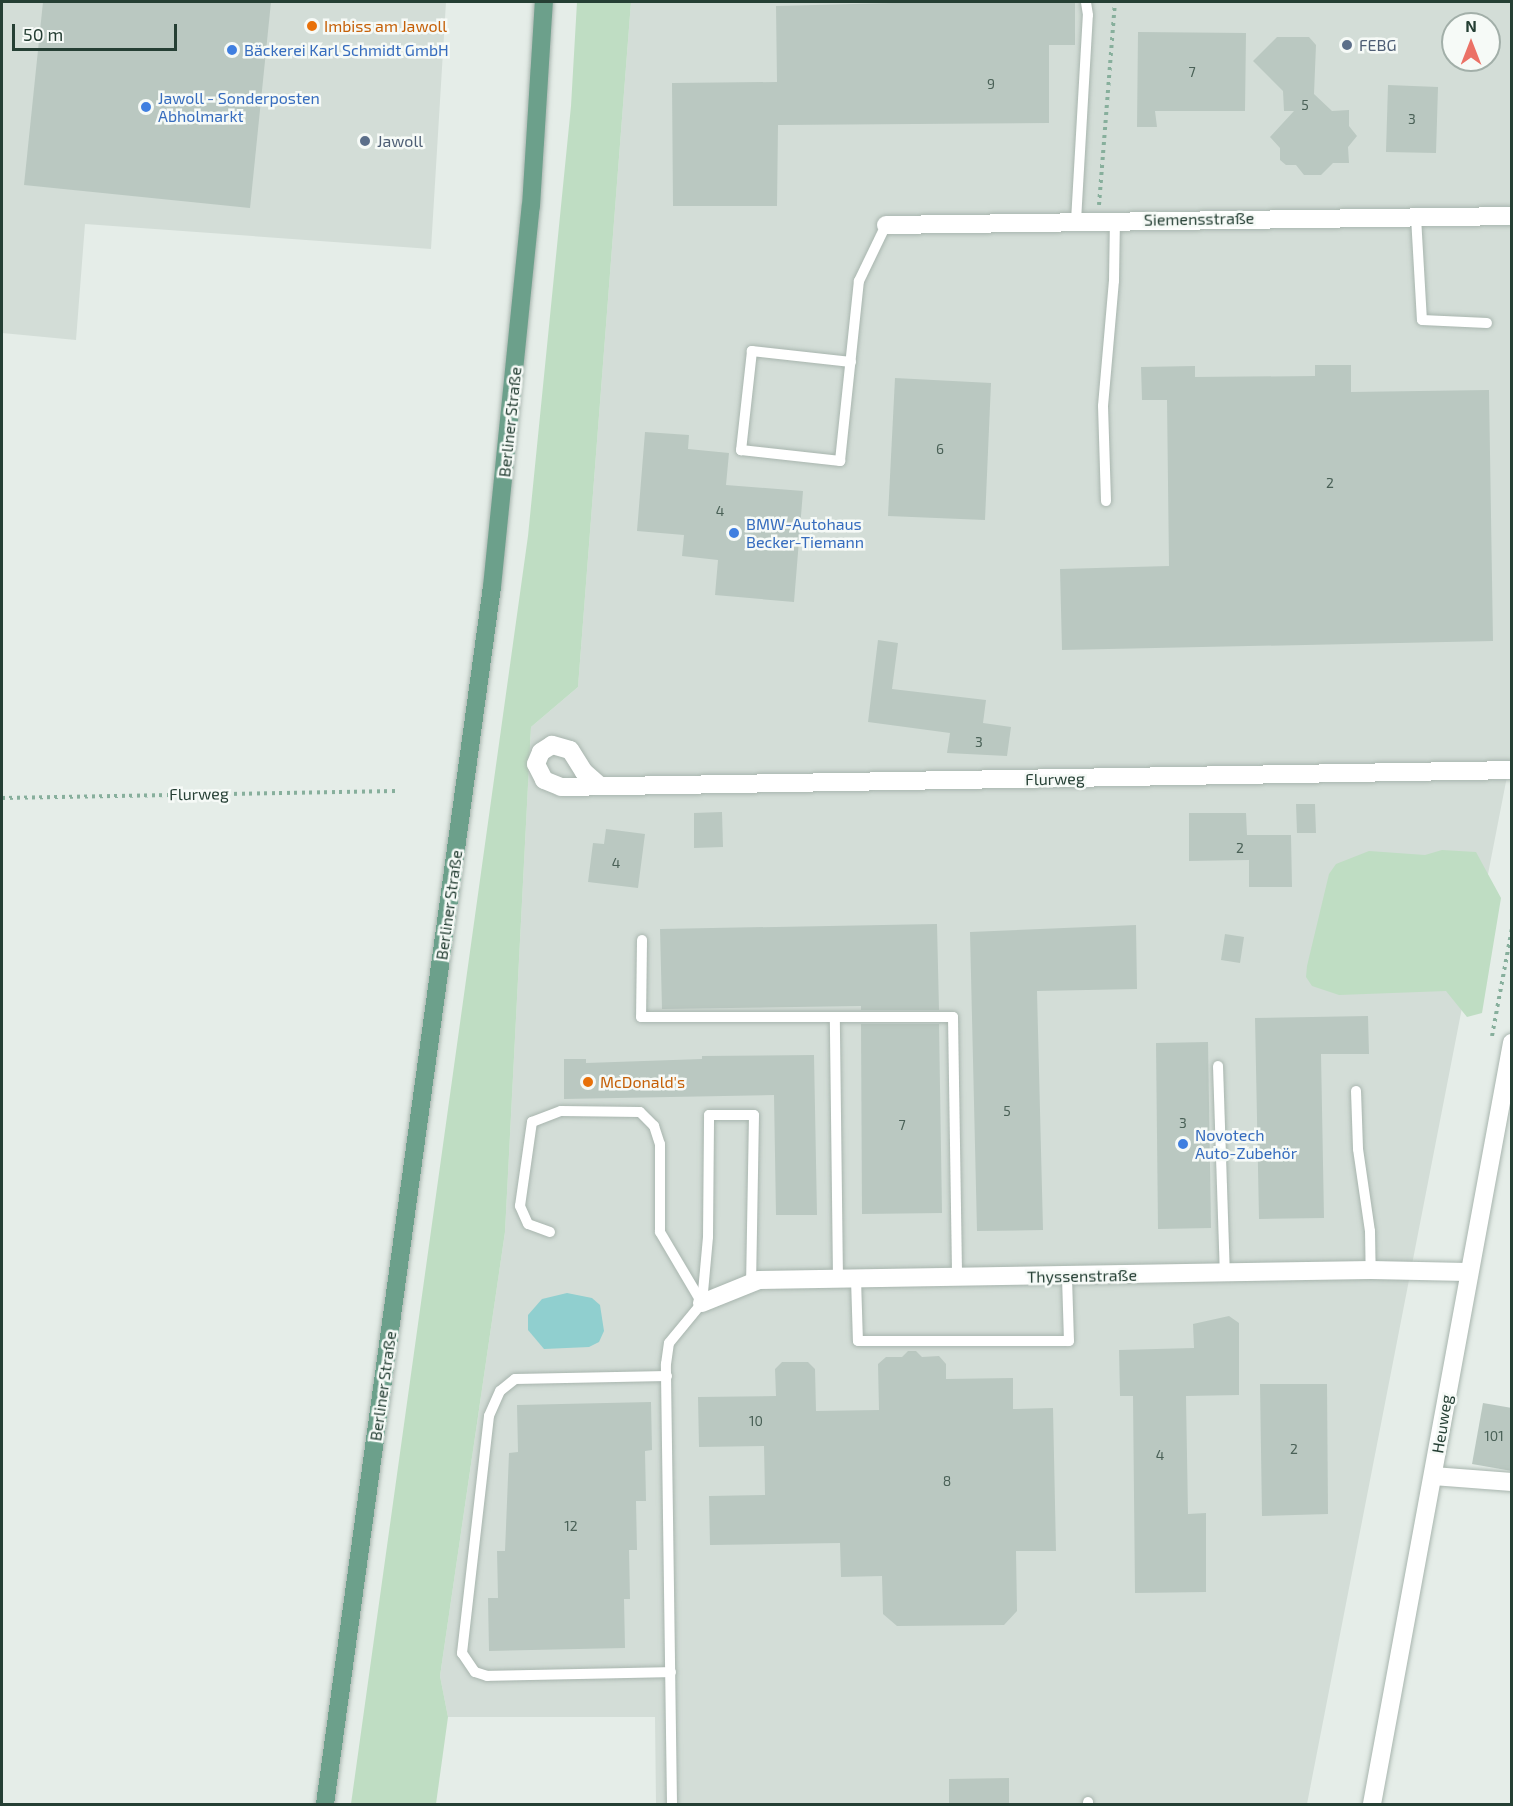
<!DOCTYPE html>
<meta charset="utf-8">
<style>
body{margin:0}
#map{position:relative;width:1513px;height:1806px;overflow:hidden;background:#e5ede8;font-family:"Exo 2",sans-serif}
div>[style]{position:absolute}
.built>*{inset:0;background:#d3ddd7}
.green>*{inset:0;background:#bfddc3}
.water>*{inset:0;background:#90cfcf}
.building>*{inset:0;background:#bac8c1}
.path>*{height:4px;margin-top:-2px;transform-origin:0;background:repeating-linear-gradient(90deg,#87af9c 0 3px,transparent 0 7.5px)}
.roads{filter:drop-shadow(0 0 2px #a8b5ae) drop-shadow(0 0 2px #a8b5ae)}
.lane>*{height:10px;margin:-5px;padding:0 5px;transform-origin:5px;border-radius:5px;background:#fff}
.street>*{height:18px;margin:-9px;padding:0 9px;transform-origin:9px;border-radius:9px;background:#fff}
.primary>*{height:18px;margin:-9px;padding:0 9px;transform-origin:9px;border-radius:9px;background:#6ca08b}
.dots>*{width:16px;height:16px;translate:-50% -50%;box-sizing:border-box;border:3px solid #f6faf7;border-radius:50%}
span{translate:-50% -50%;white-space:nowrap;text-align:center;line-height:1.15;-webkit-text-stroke:5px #f6faf7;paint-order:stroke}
.number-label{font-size:14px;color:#4a6157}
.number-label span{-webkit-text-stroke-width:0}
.food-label{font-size:16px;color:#c56008}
.left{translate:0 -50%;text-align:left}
.service-label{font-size:16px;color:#4e5e75}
.shop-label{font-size:16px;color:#366cbe}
.street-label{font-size:16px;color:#253f34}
.frame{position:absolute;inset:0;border:3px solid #253f34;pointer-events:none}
.north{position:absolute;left:1441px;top:12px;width:60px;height:60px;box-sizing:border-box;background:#f6faf7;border:2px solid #a2afa9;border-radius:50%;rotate:0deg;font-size:16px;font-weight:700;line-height:24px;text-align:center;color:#253f34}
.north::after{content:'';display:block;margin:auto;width:21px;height:27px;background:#eb7166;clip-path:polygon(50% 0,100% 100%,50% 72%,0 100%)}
.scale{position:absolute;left:12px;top:24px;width:165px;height:27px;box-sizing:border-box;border:3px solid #253f34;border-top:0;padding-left:8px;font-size:18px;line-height:21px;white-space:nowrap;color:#253f34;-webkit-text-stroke:4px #f6faf7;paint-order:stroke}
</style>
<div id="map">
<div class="built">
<i style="clip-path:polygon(2px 2px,446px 2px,431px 249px,85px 224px,76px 340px,2px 333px)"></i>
<i style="clip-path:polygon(evenodd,631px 2px,1511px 2px,1511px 756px,1307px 1804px,656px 1804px,655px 1717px,448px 1717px,440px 1676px,505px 1232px,531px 727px,578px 687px,631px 2px,1453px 24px,1489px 24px,1489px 60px,1453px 60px,1453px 24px)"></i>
</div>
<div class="green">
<i style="clip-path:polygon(577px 2px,631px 2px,578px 687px,531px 727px,505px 1232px,440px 1676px,448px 1717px,436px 1804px,351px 1804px,528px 536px,571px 106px)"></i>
<i style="clip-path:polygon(1442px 850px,1476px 852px,1501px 898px,1482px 1013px,1467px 1017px,1446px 991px,1339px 995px,1312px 986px,1306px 977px,1307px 966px,1329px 874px,1336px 864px,1369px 851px,1425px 855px)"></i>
</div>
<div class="water">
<i style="clip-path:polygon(567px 1293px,592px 1298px,600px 1305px,604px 1331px,599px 1342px,589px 1347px,544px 1349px,528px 1330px,528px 1315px,542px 1299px)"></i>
</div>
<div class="building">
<i style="clip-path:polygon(43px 2px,271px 2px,250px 208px,24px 185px)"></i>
<i style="clip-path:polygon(932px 2px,1075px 2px,1075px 45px,1049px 45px,1049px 123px,778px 125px,777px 206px,673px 206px,672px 83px,777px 82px,776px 6px)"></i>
<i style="clip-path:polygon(1138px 32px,1246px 33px,1245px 111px,1155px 111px,1157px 127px,1137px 127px)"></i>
<i style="clip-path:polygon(1277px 37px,1309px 37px,1316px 45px,1314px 94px,1332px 111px,1349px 110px,1349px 126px,1357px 136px,1348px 147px,1349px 163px,1333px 163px,1321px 175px,1304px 175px,1296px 165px,1286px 165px,1280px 160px,1280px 148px,1270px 137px,1294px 111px,1284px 111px,1283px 91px,1253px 61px)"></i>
<i style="clip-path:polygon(1388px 85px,1438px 87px,1436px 153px,1386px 152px)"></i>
<i style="clip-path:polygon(1315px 365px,1351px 365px,1351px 392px,1489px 390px,1493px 641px,1062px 650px,1060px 569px,1169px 566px,1167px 400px,1142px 400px,1141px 367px,1195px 366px,1195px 377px,1315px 376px)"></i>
<i style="clip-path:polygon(895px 378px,991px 383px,985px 520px,888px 516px)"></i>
<i style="clip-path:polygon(645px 432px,689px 435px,688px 449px,729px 453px,726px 485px,803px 491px,794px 602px,715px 595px,718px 560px,682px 556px,684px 535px,637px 531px)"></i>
<i style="clip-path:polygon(878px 640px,898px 643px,892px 689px,986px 700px,983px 723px,1011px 727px,1007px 756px,947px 753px,950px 733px,868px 722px)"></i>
<i style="clip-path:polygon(1296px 804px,1315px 804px,1316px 833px,1297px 833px)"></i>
<i style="clip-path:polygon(722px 812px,723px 847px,694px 848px,694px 813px)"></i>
<i style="clip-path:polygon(1189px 813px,1246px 813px,1247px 835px,1291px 835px,1292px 887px,1249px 887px,1249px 860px,1189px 861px)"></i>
<i style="clip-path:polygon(606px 829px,645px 834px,638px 888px,588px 882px,593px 843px,604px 844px)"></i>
<i style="clip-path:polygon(937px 924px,939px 1010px,861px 1010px,861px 1006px,662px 1009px,660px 929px)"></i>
<i style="clip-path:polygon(1136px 925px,1137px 989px,1037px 991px,1043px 1230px,977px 1231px,970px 932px)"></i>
<i style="clip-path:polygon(1225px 934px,1244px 937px,1240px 963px,1221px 960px)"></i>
<i style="clip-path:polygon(1368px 1016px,1369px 1054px,1321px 1054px,1324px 1218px,1259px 1219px,1255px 1018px)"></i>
<i style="clip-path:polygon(861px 1024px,939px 1024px,942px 1213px,862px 1214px)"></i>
<i style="clip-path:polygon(1208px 1042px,1211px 1228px,1158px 1229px,1156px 1043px)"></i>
<i style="clip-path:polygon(814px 1055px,817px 1215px,776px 1215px,774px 1095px,564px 1099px,564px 1059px,586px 1059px,586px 1063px,702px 1059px,702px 1056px)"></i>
<i style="clip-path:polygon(1229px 1316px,1239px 1323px,1239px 1395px,1186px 1396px,1188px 1514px,1206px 1513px,1206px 1592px,1135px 1593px,1133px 1396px,1120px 1396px,1119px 1350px,1194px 1348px,1193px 1324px)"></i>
<i style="clip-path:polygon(908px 1351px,916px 1351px,922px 1357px,939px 1356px,946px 1364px,946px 1379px,1013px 1378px,1013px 1409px,1053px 1408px,1056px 1551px,1016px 1551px,1017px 1611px,1004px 1625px,897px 1626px,883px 1614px,882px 1576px,841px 1577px,840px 1543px,710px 1545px,709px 1496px,765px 1495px,764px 1446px,699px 1447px,698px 1397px,776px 1396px,775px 1369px,782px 1362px,808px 1362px,815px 1369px,816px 1411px,879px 1410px,878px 1364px,886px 1357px,902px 1357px)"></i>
<i style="clip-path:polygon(1260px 1384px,1327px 1384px,1328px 1514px,1262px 1516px)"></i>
<i style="clip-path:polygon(651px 1402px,652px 1450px,645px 1451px,646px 1501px,636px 1501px,637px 1550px,629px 1550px,630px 1599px,624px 1599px,625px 1648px,489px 1651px,488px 1598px,498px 1598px,497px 1551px,505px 1551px,509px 1453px,518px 1452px,517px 1405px)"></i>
<i style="clip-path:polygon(1483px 1403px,1512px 1408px,1512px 1471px,1472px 1464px)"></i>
<i style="clip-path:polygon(1009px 1778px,1009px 1804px,949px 1804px,949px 1779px)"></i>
</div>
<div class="path">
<i style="left:1099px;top:205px;width:204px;rotate:-85.5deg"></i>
<i style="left:2px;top:798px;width:394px;rotate:-1deg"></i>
<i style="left:1492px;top:1036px;width:110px;rotate:-79.5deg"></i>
</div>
<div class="roads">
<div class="lane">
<i style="left:1416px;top:217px;width:103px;rotate:86.7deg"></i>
<i style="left:1422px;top:320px;width:65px;rotate:2.6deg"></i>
<i style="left:1076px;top:221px;width:206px;rotate:-86.7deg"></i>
<i style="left:1088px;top:15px;width:13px;rotate:-99deg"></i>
<i style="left:851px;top:362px;width:100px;rotate:-173.7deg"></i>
<i style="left:752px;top:351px;width:100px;rotate:96.3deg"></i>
<i style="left:741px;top:450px;width:100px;rotate:6.3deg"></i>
<i style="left:840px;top:461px;width:181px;rotate:-84deg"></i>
<i style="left:859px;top:281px;width:62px;rotate:-64.3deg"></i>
<i style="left:1106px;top:501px;width:95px;rotate:-91.8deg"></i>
<i style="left:1103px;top:406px;width:125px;rotate:-85deg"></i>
<i style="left:1114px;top:281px;width:61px;rotate:-89.1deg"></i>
<i style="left:642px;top:940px;width:77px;rotate:90.7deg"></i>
<i style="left:641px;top:1017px;width:194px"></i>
<i style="left:1218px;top:1066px;width:208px;rotate:88.1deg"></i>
<i style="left:1356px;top:1091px;width:58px;rotate:88deg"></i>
<i style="left:1358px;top:1149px;width:83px;rotate:81.7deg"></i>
<i style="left:1370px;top:1231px;width:39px;rotate:89deg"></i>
<i style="left:550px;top:1232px;width:23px;rotate:-160deg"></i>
<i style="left:528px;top:1224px;width:20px;rotate:-114deg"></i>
<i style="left:520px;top:1206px;width:85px;rotate:-81.9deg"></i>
<i style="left:532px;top:1122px;width:31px;rotate:-21deg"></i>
<i style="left:561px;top:1111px;width:79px;rotate:0.7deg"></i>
<i style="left:640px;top:1112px;width:20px;rotate:45deg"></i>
<i style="left:654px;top:1126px;width:19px;rotate:72deg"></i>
<i style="left:660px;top:1144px;width:88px;rotate:90deg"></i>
<i style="left:660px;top:1232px;width:82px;rotate:59.4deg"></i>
<i style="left:838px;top:1279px;width:262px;rotate:-90.7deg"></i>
<i style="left:835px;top:1017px;width:118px"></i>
<i style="left:953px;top:1017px;width:262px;rotate:89.1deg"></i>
<i style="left:856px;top:1279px;width:62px;rotate:88.2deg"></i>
<i style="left:858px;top:1341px;width:211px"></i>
<i style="left:1069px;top:1341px;width:65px;rotate:-91.8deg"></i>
<i style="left:667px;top:1376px;width:152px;rotate:178.9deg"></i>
<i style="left:515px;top:1379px;width:19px;rotate:141deg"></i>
<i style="left:500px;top:1391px;width:27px;rotate:114deg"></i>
<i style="left:489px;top:1416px;width:239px;rotate:96.5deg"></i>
<i style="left:462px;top:1653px;width:23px;rotate:56deg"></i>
<i style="left:475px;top:1672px;width:13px;rotate:18deg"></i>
<i style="left:487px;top:1676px;width:184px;rotate:-1.2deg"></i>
<i style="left:1088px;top:1802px;width:2px;rotate:90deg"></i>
<i style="left:672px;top:1804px;width:440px;rotate:-90.8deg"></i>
<i style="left:666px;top:1364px;width:21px;rotate:-82deg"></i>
<i style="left:669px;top:1343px;width:52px;rotate:-50.5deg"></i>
<i style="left:702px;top:1303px;width:66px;rotate:-84.8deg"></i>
<i style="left:708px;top:1237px;width:122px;rotate:-89.5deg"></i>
<i style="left:709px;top:1115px;width:45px"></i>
<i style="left:754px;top:1115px;width:165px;rotate:91deg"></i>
</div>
<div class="street">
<i style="left:886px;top:225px;width:626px;rotate:-0.82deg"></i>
<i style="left:599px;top:785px;width:20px;rotate:-139deg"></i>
<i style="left:584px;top:772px;width:26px;rotate:-122deg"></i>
<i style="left:570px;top:750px;width:19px;rotate:-164deg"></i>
<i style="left:552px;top:745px;width:13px;rotate:148deg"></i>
<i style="left:541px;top:752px;width:13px;rotate:113deg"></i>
<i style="left:536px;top:764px;width:18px;rotate:63deg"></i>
<i style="left:544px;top:780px;width:18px;rotate:22deg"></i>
<i style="left:561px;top:787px;width:951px;rotate:-1.02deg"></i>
<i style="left:702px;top:1303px;width:61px;rotate:-22deg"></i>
<i style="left:759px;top:1280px;width:612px;rotate:-0.94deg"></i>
<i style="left:1371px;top:1270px;width:96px;rotate:1.2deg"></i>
<i style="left:1433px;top:1476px;width:79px;rotate:4.3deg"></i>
<i style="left:1372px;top:1804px;width:774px;rotate:-79.58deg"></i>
</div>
<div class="primary">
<i style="left:325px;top:1804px;width:1228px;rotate:-82.19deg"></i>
<i style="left:492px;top:587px;width:383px;rotate:-84.2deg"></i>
<i style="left:531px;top:206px;width:204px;rotate:-86.4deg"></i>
</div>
</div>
<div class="dots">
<i style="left:312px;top:26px;background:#e8710a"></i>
<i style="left:1347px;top:45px;background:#5c6f8a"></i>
<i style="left:232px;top:50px;background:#3f7fe0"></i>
<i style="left:146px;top:107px;background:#3f7fe0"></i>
<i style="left:365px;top:141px;background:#5c6f8a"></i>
<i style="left:734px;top:533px;background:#3f7fe0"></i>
<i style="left:588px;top:1082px;background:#e8710a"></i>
<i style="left:1183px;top:1144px;background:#3f7fe0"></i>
</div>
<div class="number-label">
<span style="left:1192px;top:72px">7</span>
<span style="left:991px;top:84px">9</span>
<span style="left:1305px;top:105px">5</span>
<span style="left:1412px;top:119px">3</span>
<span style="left:940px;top:449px">6</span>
<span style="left:1330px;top:483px">2</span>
<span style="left:720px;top:511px">4</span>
<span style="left:979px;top:742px">3</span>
<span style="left:1240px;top:848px">2</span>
<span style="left:616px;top:863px">4</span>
<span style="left:1007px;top:1111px">5</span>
<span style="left:1183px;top:1123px">3</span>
<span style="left:902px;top:1125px">7</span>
<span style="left:756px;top:1421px">10</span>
<span style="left:1494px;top:1436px">101</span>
<span style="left:1294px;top:1449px">2</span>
<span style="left:1160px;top:1455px">4</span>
<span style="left:947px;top:1481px">8</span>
<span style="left:571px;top:1526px">12</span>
</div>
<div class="food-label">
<span class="left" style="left:324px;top:26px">Imbiss am Jawoll</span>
<span class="left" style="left:600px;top:1082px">McDonald's</span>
</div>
<div class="service-label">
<span class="left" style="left:1359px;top:45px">FEBG</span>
<span class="left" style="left:377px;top:141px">Jawoll</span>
</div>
<div class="shop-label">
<span class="left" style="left:244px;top:50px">Bäckerei Karl Schmidt GmbH</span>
<span class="left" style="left:158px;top:107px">Jawoll - Sonderposten<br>Abholmarkt</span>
<span class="left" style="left:746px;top:533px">BMW-Autohaus<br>Becker-Tiemann</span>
<span class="left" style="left:1195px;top:1144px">Novotech<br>Auto-Zubehör</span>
</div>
<div class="street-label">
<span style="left:1199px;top:219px;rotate:-1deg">Siemensstraße</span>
<span style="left:510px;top:422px;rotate:-84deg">Berliner Straße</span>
<span style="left:1055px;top:779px;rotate:-1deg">Flurweg</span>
<span style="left:199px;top:794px;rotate:-1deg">Flurweg</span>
<span style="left:449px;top:905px;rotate:-82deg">Berliner Straße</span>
<span style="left:1082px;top:1276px;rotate:-1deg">Thyssenstraße</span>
<span style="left:383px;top:1386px;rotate:-82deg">Berliner Straße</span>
<span style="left:1442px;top:1424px;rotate:-81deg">Heuweg</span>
</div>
<div class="frame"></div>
<div class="north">N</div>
<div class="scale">50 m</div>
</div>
